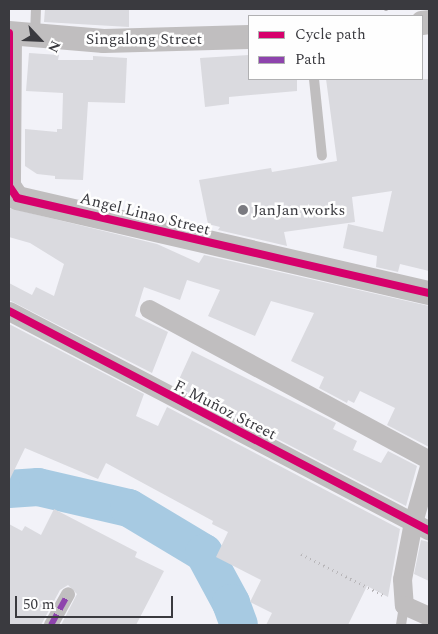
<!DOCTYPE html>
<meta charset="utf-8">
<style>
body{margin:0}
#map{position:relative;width:438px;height:634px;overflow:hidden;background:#f2f2f8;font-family:Spectral,serif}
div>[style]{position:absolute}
.river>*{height:38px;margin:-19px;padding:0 19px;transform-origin:19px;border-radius:19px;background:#a7cae2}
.building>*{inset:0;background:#dadadf}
.path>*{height:3px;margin-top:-1.5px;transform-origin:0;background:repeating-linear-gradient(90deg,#b8b6b9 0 1px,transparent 0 5px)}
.service>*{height:10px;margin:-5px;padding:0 5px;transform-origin:5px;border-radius:5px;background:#c0bebf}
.pedestrian>*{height:14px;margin:-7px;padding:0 7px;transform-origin:7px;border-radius:7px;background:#c0bebf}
.minor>*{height:19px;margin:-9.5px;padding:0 9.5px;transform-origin:9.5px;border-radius:9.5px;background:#c0bebf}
.tertiary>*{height:24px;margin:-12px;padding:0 12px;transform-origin:12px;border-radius:12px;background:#c0bebf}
.quiet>*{height:6px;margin-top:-3px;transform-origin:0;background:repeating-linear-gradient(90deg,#8e44ad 0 12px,transparent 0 18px)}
.cycleway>*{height:8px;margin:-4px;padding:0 4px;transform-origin:4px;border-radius:4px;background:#d6006c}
.dots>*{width:14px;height:14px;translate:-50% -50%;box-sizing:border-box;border:2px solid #fefefe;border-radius:50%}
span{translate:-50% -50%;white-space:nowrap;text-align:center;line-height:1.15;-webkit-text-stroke:5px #fefefe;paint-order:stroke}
.street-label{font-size:16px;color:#3a3a3f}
.poi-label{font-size:16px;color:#3a3a3f}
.left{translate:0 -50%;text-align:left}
.frame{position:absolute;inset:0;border:10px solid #3a3a3f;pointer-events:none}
.legend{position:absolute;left:248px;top:15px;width:175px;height:65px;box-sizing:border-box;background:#fefefe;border:1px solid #b0b0b2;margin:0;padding:6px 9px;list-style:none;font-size:15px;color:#3a3a3f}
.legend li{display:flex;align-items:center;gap:10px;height:25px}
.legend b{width:25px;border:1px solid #b0b0b2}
.north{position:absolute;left:15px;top:15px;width:50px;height:50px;-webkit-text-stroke:4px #fefefe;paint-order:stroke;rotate:115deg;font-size:14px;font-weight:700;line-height:20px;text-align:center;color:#3a3a3f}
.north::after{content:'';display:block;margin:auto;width:18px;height:22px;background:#3a3a3f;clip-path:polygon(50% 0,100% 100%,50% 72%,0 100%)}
.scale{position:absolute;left:15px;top:596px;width:158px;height:22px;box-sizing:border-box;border:2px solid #3a3a3f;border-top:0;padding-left:6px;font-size:15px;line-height:18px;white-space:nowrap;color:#3a3a3f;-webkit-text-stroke:4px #fefefe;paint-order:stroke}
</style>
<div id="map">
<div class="river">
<i style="left:9px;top:489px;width:29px;rotate:-4deg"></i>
<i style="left:38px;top:487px;width:93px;rotate:13deg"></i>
<i style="left:129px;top:508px;width:87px;rotate:31deg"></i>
<i style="left:204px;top:553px;width:57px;rotate:61.6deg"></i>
<i style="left:231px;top:603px;width:23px;rotate:70deg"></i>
</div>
<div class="building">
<i style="clip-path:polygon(45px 9px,129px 9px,129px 27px,44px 22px)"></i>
<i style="clip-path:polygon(29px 53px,59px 55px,58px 60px,93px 60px,93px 56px,127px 58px,125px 103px,88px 102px,83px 180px,55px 179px,55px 176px,37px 174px,25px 166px,25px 129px,57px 132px,57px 129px,62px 129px,63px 93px,26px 91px)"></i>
<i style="clip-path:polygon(249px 55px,249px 79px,297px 79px,297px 91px,229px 97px,229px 104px,205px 107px,200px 58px)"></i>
<i style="clip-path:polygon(326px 79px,429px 79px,429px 271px,400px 264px,398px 272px,376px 267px,377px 256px,343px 248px,348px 224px,383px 232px,392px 191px,352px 197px,355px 222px,284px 232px,287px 246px,218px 230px,220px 227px,208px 224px,199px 180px,271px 168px,272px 172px,337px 161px)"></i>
<i style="clip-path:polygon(9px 208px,157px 244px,199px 263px,204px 255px,429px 306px,429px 447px,387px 425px,395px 408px,360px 391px,354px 403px,348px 400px,347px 403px,319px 388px,324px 377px,291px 361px,314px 313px,271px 301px,255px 336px,208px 316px,220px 290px,187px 280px,180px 300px,144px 287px,135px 316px,168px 332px,152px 373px,9px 300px,9px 283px,32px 295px,36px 287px,54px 296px,64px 264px,30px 243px,9px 237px)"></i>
<i style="clip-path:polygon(9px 324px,144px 394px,136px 416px,158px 426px,167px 407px,400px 529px,388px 597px,367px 586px,348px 625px,266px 625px,272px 613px,250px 602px,261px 580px,216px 557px,228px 532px,212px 524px,213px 521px,106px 463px,98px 479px,25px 448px,9px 481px)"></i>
<i style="clip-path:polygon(192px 351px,336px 423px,333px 429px,357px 441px,353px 450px,381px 463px,388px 451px,417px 466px,406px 506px,176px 386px)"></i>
<i style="clip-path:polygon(54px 509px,137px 552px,135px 557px,164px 571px,136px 625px,61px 625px,77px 594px,68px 585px,60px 590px,41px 625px,9px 625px,9px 524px,22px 531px,25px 526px,41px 535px)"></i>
<i style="clip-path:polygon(421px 540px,429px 542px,429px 581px,414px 574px)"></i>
</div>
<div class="path">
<i style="left:386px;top:16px;width:7px;rotate:-90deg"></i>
<i style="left:301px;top:554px;width:92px;rotate:26.6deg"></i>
</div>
<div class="service">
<i style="left:35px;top:36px;width:27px;rotate:-88deg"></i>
<i style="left:314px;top:79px;width:77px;rotate:84.1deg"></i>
<i style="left:401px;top:625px;width:20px;rotate:-81deg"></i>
</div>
<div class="pedestrian">
<i style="left:51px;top:625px;width:35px;rotate:-61deg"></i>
</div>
<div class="minor">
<i style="left:149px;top:309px;width:318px;rotate:28.3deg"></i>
<i style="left:9px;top:311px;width:474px;rotate:27.6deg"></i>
<i style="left:429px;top:466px;width:58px;rotate:105.9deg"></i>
<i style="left:413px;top:522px;width:58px;rotate:100.9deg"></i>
<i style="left:402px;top:579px;width:26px;rotate:86deg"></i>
<i style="left:404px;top:605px;width:27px;rotate:24deg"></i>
</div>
<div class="tertiary">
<i style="left:422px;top:23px;width:7px;rotate:-8deg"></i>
<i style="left:9px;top:33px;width:95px;rotate:4.8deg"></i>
<i style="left:104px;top:41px;width:145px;rotate:-1.6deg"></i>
<i style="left:10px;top:34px;width:152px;rotate:90.4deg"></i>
<i style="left:9px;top:186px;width:14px;rotate:56deg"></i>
<i style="left:17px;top:198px;width:423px;rotate:13deg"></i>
</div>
<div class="quiet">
<i style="left:51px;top:625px;width:35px;rotate:-61deg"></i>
</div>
<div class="cycleway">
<i style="left:9px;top:33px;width:153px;rotate:90deg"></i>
<i style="left:9px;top:186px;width:14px;rotate:56deg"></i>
<i style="left:17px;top:198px;width:423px;rotate:13deg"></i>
<i style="left:9px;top:311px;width:474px;rotate:27.6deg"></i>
</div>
<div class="dots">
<i style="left:243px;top:210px;background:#7a7a80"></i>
</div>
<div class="street-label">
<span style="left:144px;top:39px">Singalong Street</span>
<span style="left:145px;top:214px;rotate:14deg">Angel Linao Street</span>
<span style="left:225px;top:410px;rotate:27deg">F. Muñoz Street</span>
</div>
<div class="poi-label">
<span class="left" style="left:253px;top:210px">JanJan works</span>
</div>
<div class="frame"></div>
<ul class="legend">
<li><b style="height:6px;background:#d6006c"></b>Cycle path</li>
<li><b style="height:6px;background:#8e44ad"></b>Path</li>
</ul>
<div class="north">N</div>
<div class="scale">50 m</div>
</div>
